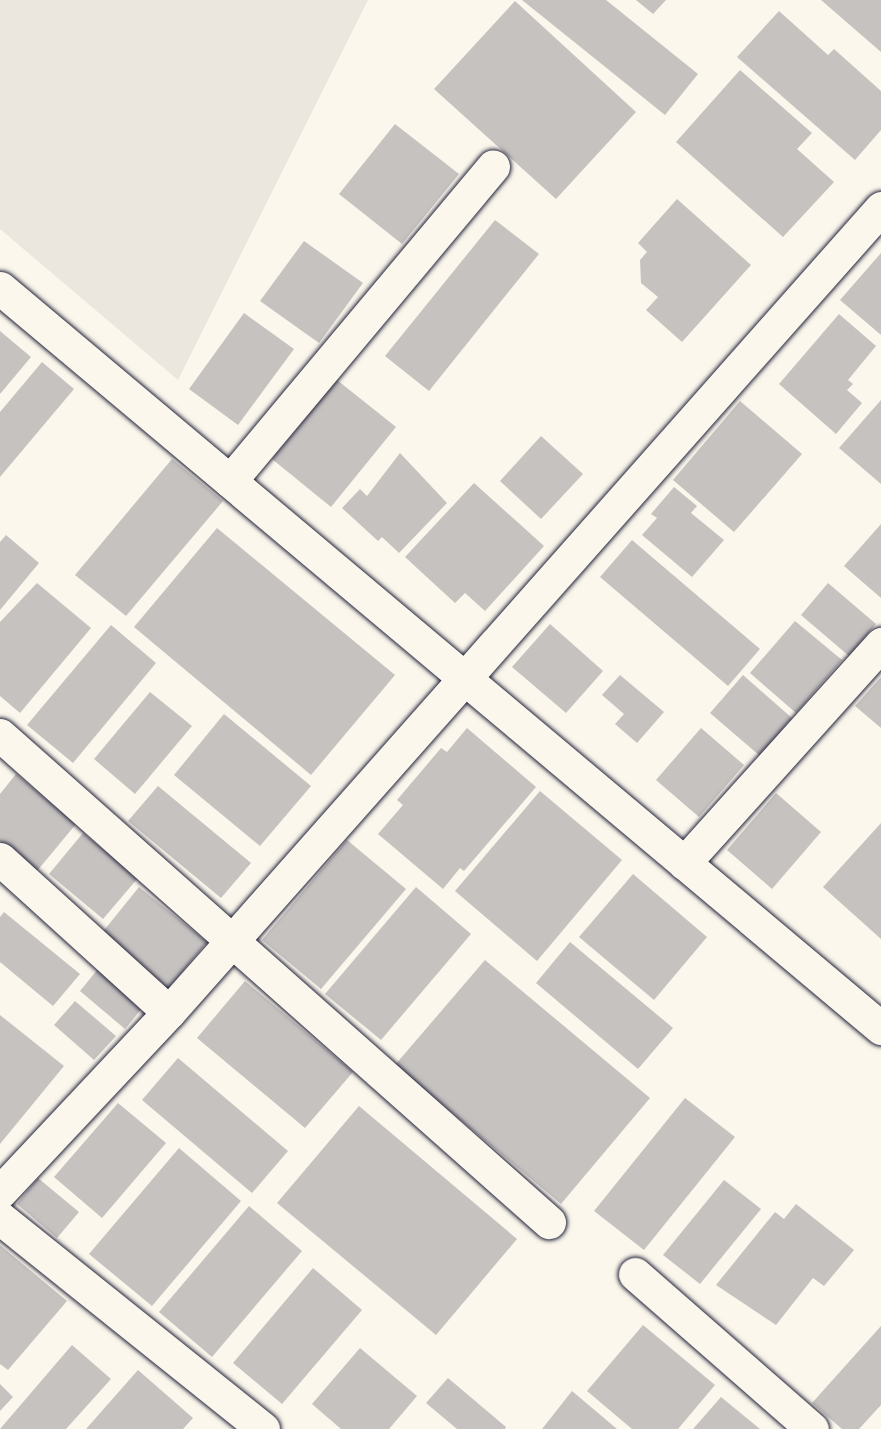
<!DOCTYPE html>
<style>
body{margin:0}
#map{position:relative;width:881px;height:1429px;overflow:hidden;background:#fbf7ec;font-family:Mali,sans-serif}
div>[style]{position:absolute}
.built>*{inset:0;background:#ebe7df}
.building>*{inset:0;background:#c6c2c0}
.roads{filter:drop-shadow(0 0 2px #22223b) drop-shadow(0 0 2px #22223b)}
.minor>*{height:33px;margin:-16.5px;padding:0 16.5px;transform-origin:16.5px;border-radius:16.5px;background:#fbf7ec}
span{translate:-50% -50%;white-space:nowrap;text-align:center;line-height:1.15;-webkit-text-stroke:7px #fbf7ec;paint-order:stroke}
</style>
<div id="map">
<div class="built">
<i style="clip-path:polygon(0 0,368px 0,178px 380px,0 229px)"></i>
</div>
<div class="building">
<i style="clip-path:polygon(522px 0,606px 0,698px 74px,665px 115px)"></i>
<i style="clip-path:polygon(636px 0,666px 0,653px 14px)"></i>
<i style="clip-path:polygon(821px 0,881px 0,881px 52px)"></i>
<i style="clip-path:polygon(515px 1px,636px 112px,556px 199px,434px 89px)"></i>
<i style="clip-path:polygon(779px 11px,828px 55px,834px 49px,881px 91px,881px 130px,855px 160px,737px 57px)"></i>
<i style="clip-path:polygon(740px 70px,812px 133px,797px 149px,834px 182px,783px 237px,676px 142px)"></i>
<i style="clip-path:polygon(395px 124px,459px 174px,402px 244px,339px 194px)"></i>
<i style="clip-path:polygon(677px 199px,751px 265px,682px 342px,646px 310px,658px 297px,641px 283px,640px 260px,647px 252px,638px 243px)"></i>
<i style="clip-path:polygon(495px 220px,539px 254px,429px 391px,385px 356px)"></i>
<i style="clip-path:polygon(304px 241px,363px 283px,319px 343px,260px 301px)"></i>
<i style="clip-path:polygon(881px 253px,881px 335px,840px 300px)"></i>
<i style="clip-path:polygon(244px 313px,294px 349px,238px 425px,189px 389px)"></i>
<i style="clip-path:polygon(839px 314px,876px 346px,848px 380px,853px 384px,847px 390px,862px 403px,836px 434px,779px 384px)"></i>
<i style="clip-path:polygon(0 331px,31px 357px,0 394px)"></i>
<i style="clip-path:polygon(42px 362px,74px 389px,0 477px,0 412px)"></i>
<i style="clip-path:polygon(337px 380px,396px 427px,331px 507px,272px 459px)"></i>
<i style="clip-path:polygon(881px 400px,881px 484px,839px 448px)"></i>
<i style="clip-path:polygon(740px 401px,802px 454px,734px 532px,673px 480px)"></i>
<i style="clip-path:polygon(541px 436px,583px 474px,541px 519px,500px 481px)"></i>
<i style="clip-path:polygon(400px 453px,447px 503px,399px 553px,382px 537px,378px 541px,342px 508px,360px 489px,367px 496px)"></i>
<i style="clip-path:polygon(172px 459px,223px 501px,126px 616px,75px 575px)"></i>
<i style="clip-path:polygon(474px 483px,544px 546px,485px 611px,465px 593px,455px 603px,405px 557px)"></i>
<i style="clip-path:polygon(674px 487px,697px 506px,691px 513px,724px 540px,692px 577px,642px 535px,657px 518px,651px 514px)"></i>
<i style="clip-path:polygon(881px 524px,881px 598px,844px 566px)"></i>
<i style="clip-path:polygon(217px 528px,395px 675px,311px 775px,134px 627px)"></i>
<i style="clip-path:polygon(6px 535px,39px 563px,0 610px,0 542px)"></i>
<i style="clip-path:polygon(632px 540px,760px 649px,728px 686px,600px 577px)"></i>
<i style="clip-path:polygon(37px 583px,91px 628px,20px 713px,0 696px,0 622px)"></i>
<i style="clip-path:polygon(828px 583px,876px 624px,849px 656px,801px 615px)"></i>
<i style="clip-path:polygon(795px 621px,842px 660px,796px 713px,750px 673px)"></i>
<i style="clip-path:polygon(550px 624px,603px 671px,566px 713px,512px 667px)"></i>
<i style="clip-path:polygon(111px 625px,156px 663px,73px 763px,27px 725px)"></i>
<i style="clip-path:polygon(620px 675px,664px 712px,637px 743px,615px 724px,624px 714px,602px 695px)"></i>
<i style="clip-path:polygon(743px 675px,792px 718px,760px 756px,710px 713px)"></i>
<i style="clip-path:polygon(881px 677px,881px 728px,855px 706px)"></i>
<i style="clip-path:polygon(150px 692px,192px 726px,135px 794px,94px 759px)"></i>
<i style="clip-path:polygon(224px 714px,311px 786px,260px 846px,174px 775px)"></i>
<i style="clip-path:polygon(467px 728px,536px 787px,464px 871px,460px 868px,443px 889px,378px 834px,403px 805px,397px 800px,441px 748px,447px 752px)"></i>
<i style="clip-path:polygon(701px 728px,744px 765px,699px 817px,656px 780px)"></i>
<i style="clip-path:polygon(16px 774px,76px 824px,37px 871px,0 841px,0 794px)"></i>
<i style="clip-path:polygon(158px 786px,251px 863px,221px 898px,128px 821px)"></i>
<i style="clip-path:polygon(540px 791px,622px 860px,537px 961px,455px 891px)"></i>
<i style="clip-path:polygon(776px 793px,821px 832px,772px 889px,727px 850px)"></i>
<i style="clip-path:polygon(881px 823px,881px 939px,823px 887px)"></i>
<i style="clip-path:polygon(83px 833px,138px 878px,103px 919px,49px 874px)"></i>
<i style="clip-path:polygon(347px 840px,406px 889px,321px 989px,262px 940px)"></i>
<i style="clip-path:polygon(633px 874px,707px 937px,654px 1000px,579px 937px)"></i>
<i style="clip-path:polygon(139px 887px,207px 942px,168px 989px,101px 934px)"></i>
<i style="clip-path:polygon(416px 887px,471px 934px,381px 1040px,325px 994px)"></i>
<i style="clip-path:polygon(4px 912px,80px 974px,53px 1006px,0 962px,0 917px)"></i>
<i style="clip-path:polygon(570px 942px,673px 1028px,638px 1069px,536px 983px)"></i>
<i style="clip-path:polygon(485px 960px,650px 1098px,561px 1204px,395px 1065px)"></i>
<i style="clip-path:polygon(98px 969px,143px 1007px,125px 1029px,80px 991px)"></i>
<i style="clip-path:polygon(245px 981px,353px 1072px,305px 1128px,197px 1038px)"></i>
<i style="clip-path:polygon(75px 1001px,116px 1036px,94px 1060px,54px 1025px)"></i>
<i style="clip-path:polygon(0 1015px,64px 1066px,0 1144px)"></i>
<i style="clip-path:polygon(178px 1058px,288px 1151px,252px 1193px,142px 1100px)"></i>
<i style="clip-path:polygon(685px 1098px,735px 1137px,644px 1250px,594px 1211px)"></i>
<i style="clip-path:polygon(118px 1103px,166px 1143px,102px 1218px,54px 1177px)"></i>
<i style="clip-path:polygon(359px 1106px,517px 1239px,436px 1335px,277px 1203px)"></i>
<i style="clip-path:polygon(179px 1148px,241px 1201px,152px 1306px,89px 1254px)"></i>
<i style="clip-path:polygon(38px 1178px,79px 1212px,57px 1238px,17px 1204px)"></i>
<i style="clip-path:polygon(724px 1180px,761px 1209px,700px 1284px,663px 1255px)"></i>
<i style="clip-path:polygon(796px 1204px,854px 1250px,824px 1286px,813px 1278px,776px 1325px,716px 1285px,775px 1212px,784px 1219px)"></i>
<i style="clip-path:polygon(249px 1206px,302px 1251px,212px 1357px,159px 1312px)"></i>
<i style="clip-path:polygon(0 1245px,67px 1301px,8px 1370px,0 1364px)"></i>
<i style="clip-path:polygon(313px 1268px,362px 1310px,282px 1404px,233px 1363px)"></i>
<i style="clip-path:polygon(643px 1325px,715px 1385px,678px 1429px,632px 1429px,587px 1391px)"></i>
<i style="clip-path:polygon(881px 1326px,881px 1405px,859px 1429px,842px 1429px,812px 1403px)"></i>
<i style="clip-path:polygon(72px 1345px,111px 1379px,66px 1429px,0 1429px)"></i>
<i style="clip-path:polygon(360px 1348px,417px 1396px,389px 1429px,341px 1429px,312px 1404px)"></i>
<i style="clip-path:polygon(138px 1370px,193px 1418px,183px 1429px,86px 1429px)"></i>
<i style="clip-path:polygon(448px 1378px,506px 1427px,505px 1429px,457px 1429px,426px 1403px)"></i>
<i style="clip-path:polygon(0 1384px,13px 1397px,0 1411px)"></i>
<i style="clip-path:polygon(572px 1391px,617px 1429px,542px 1429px)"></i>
<i style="clip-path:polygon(721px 1397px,760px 1429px,693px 1429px)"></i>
</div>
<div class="roads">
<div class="minor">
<i style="left:0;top:288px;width:1151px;rotate:40.03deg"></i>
<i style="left:230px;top:481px;width:410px;rotate:-50.1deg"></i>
<i style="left:0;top:735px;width:734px;rotate:41.58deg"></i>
<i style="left:0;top:859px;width:228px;rotate:42.2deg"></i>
<i style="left:684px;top:863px;width:295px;rotate:-48deg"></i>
<i style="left:0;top:1192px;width:247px;rotate:-46.8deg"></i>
<i style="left:169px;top:1012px;width:1074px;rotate:-48.47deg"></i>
<i style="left:0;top:1218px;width:337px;rotate:38.7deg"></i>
<i style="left:635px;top:1274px;width:235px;rotate:41.2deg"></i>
</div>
</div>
</div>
